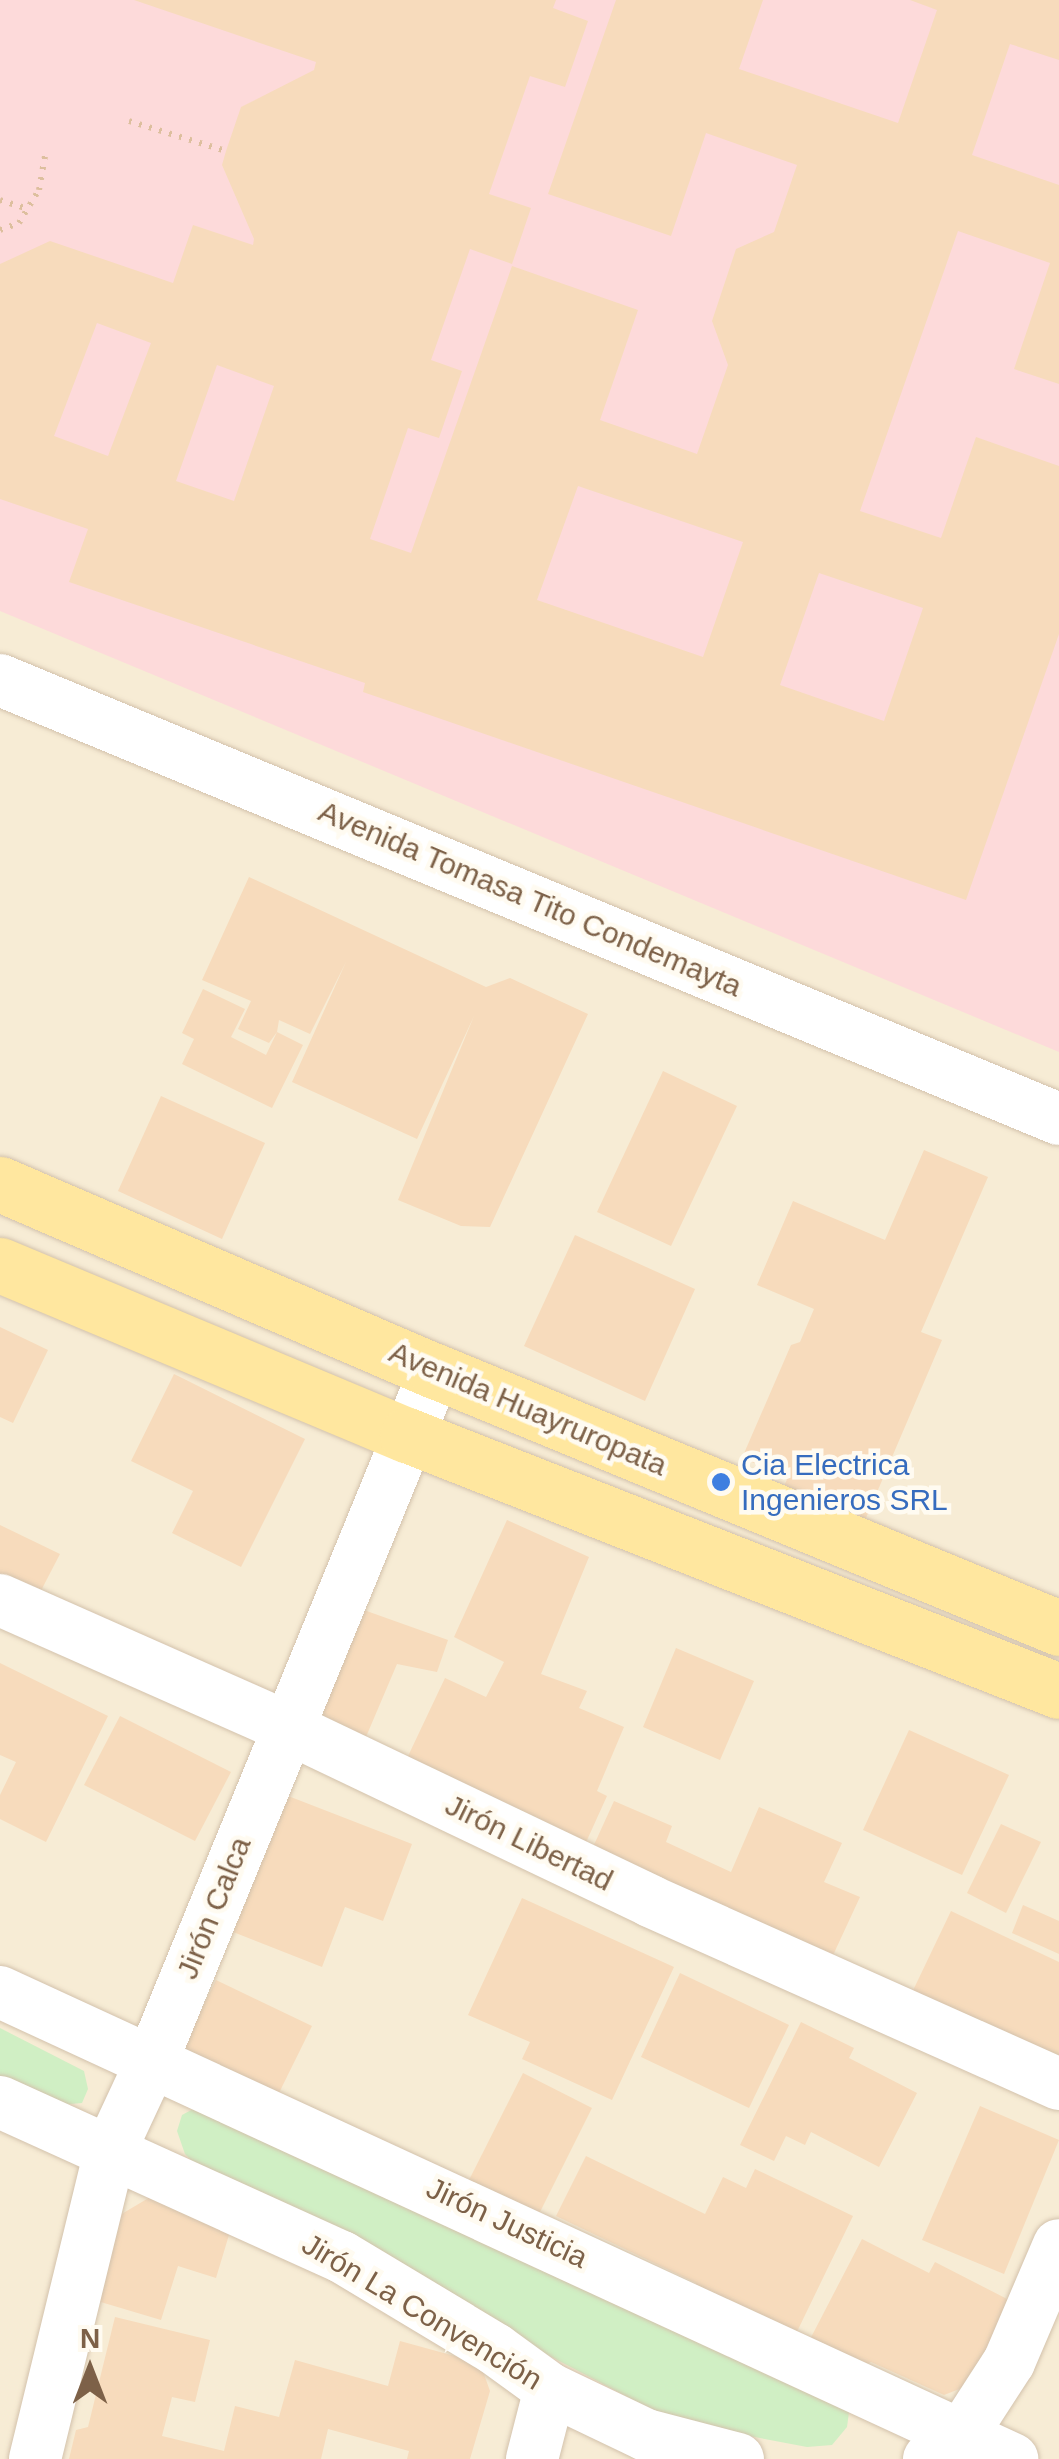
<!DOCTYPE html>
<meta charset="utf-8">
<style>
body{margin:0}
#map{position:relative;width:1059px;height:2459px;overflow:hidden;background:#fff9e8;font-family:Helvetica,sans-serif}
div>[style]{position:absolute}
.residential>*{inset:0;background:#f7ecd5}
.medical>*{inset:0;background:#fddada}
.green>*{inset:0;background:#d0efc4}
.building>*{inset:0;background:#f7dbbc}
.path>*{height:6px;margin-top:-3px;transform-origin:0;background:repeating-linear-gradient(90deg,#ddbf9e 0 2.5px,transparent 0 10.5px)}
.roads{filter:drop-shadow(0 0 2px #d3c2ac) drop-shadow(0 0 2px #d3c2ac)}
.minor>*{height:52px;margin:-26px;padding:0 26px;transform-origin:26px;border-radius:26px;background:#fff}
.major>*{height:55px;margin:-27.5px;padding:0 27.5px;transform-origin:27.5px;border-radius:27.5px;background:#ffe79f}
.dots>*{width:28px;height:28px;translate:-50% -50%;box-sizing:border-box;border:5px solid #fffbf1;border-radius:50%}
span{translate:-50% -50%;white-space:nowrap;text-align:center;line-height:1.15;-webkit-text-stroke:9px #fffbf1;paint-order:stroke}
.street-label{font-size:30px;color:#7d6148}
.shop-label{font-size:30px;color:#366cbe}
.left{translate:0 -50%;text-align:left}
.north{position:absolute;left:40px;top:2319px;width:100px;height:100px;-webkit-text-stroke:8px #fffbf1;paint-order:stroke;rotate:0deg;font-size:28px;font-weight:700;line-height:40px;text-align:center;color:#7d6148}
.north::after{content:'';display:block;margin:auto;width:35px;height:45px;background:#7d6148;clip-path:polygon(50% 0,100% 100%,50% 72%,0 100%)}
</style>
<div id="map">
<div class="residential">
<i style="clip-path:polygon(0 0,1059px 0,1059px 2459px,0 2459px)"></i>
</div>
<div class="medical">
<i style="clip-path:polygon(0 0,1059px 0,1059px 1052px,0 611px)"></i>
</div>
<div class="green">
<i style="clip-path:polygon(0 2028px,84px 2071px,88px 2089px,82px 2103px,59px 2105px,0 2080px)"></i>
<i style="clip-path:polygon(195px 2108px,850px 2405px,847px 2427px,832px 2445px,807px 2447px,675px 2422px,206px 2175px,185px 2154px,177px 2131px,182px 2115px)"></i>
</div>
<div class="building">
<i style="clip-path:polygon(evenodd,134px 0,556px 0,553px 8px,588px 21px,565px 87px,530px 76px,489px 194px,531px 208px,512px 264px,470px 249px,431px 360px,462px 371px,439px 438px,408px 428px,370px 539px,411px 553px,512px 266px,638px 310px,600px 420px,697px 454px,728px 365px,712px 321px,736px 249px,774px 232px,797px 165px,706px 133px,671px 236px,548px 194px,616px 0,763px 0,739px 69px,898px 123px,937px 10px,910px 0,1059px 0,1059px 60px,1010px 44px,972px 155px,1059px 185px,1059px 384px,1014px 369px,1050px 263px,958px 231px,860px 511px,941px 538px,976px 437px,1059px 466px,1059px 634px,966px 900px,363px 692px,365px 683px,69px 582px,88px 529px,0 499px,0 264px,50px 241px,173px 283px,193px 225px,253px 245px,254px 239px,222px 165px,226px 151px,241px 107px,314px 70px,316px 62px,134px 0,97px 323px,151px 343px,108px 456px,54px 436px,97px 323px,134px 0,217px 365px,274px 386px,234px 501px,176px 481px,217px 365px,134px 0,578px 486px,743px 542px,703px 657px,537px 600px,578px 486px,134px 0,819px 573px,923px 608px,884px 721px,780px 685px,819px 573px)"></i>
<i style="clip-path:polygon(249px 877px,486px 987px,510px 978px,588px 1014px,490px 1227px,461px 1226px,398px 1200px,474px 1016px,417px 1139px,292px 1082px,346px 962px,310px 1034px,279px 1020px,277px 1032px,303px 1045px,272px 1108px,182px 1064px,194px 1039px,182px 1033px,203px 989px,245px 1009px,231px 1037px,266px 1055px,277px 1032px,269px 1043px,238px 1029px,251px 1001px,202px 980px)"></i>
<i style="clip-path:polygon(663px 1071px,737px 1106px,671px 1246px,597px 1212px)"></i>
<i style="clip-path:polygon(161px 1096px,265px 1143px,222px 1239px,118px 1191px)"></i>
<i style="clip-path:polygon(924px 1150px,988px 1177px,921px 1332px,942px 1340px,863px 1525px,782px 1491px,788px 1477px,742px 1458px,791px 1345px,800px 1342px,814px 1309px,757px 1285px,793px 1201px,885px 1240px)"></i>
<i style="clip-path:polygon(575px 1235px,695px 1289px,645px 1401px,524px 1346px)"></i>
<i style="clip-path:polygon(0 1327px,48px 1350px,13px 1423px,0 1417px)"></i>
<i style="clip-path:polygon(174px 1374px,305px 1439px,241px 1567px,172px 1533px,193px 1491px,131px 1461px)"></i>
<i style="clip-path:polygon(507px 1520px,589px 1557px,541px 1674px,587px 1691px,579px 1708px,624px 1727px,597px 1791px,607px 1796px,583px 1849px,400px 1773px,445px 1678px,486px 1697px,504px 1662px,454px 1637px)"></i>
<i style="clip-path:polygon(0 1525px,60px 1554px,33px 1606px,0 1590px)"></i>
<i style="clip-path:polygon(347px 1604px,448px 1640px,437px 1672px,397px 1664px,360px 1751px,296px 1723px)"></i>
<i style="clip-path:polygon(676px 1648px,754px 1681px,720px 1760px,643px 1727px)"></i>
<i style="clip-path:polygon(0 1663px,108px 1716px,46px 1842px,0 1819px,0 1795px,16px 1762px,0 1755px)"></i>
<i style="clip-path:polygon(120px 1716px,231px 1772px,195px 1841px,84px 1785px)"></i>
<i style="clip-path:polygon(909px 1730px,1009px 1775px,962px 1875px,863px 1830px)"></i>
<i style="clip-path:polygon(265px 1787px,412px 1844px,383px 1921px,345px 1907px,322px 1967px,228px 1930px)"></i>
<i style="clip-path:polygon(614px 1801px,672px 1826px,666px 1842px,731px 1872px,759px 1807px,842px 1843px,824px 1882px,860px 1897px,828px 1966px,593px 1847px)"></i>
<i style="clip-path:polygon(1001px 1824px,1041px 1842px,1006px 1913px,967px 1893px)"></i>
<i style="clip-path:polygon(522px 1898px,674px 1967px,612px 2100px,522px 2059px,530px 2042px,468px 2015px)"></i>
<i style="clip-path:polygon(1023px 1905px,1059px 1921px,1059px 1954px,1012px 1933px)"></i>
<i style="clip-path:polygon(951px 1911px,1059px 1962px,1059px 2069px,907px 2003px)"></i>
<i style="clip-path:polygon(680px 1973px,789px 2025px,749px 2108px,641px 2057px)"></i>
<i style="clip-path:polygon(216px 1980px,312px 2026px,276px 2099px,180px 2052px)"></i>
<i style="clip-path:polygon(801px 2022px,854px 2048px,849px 2058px,917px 2093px,879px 2167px,811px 2132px,805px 2145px,786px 2136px,774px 2161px,740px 2145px)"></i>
<i style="clip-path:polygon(523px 2073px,592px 2108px,532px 2228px,462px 2194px)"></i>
<i style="clip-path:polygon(980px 2106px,1059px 2140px,1004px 2274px,922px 2240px)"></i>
<i style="clip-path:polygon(586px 2156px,705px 2214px,723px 2177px,746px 2188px,755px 2169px,853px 2216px,792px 2342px,694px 2295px,696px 2283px,556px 2216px)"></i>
<i style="clip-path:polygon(157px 2193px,235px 2215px,216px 2278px,178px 2266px,161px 2320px,94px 2300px,120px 2215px)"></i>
<i style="clip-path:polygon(862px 2239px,929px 2273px,935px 2262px,1011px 2301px,967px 2386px,944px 2395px,871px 2362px,851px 2373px,805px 2349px)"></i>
<i style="clip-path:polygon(115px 2317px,210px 2340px,195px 2402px,172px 2397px,162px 2436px,224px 2451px,235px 2406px,279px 2417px,295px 2360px,388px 2386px,400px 2341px,480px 2363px,490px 2391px,470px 2459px,407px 2459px,409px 2451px,328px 2429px,321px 2459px,69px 2459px,76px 2430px,88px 2427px)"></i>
</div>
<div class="path">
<i style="left:129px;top:121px;width:102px;rotate:17.2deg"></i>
<i style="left:0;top:200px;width:25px;rotate:18deg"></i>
<i style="left:0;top:230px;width:20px;rotate:-20deg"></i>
<i style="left:19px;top:223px;width:39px;rotate:-59deg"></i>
<i style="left:39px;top:190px;width:39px;rotate:-80deg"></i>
</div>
<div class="roads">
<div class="minor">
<i style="left:0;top:680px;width:1146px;rotate:22.52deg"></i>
<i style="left:0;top:1600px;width:313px;rotate:23.9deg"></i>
<i style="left:286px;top:1727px;width:403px;rotate:25.5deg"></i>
<i style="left:650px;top:1901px;width:448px;rotate:24.1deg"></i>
<i style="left:0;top:1992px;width:1115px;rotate:24.77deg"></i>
<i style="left:0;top:2102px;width:375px;rotate:24.4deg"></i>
<i style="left:342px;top:2257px;width:179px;rotate:31deg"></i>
<i style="left:495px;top:2349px;width:68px;rotate:36deg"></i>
<i style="left:550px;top:2389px;width:106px;rotate:25.6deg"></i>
<i style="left:646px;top:2435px;width:95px;rotate:14.6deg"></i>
<i style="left:35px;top:2459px;width:317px;rotate:-76.3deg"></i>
<i style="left:110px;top:2151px;width:99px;rotate:-65deg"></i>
<i style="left:152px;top:2061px;width:746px;rotate:-67.7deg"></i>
<i style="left:532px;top:2459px;width:72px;rotate:-75.6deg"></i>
<i style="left:929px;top:2459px;width:43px;rotate:-37.4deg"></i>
<i style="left:963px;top:2433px;width:85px;rotate:-57.1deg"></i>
<i style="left:1009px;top:2362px;width:127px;rotate:-66.9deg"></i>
</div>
<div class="major">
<i style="left:0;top:1184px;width:473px;rotate:23.3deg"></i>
<i style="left:435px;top:1371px;width:675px;rotate:22.38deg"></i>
<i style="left:0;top:1265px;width:441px;rotate:22.7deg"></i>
<i style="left:407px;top:1435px;width:700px;rotate:21.44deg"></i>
</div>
</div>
<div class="dots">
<i style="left:721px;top:1482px;background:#3f7fe0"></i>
</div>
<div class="street-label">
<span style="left:530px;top:899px;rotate:23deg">Avenida Tomasa Tito Condemayta</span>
<span style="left:528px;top:1409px;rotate:23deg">Avenida Huayruropata</span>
<span style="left:529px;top:1843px;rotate:26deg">Jirón Libertad</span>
<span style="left:214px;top:1908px;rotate:-68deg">Jirón Calca</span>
<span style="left:507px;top:2223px;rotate:25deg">Jirón Justicia</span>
<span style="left:422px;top:2312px;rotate:31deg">Jirón La Convención</span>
</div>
<div class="shop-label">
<span class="left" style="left:741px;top:1482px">Cia Electrica<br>Ingenieros SRL</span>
</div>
<div class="north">N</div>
</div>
